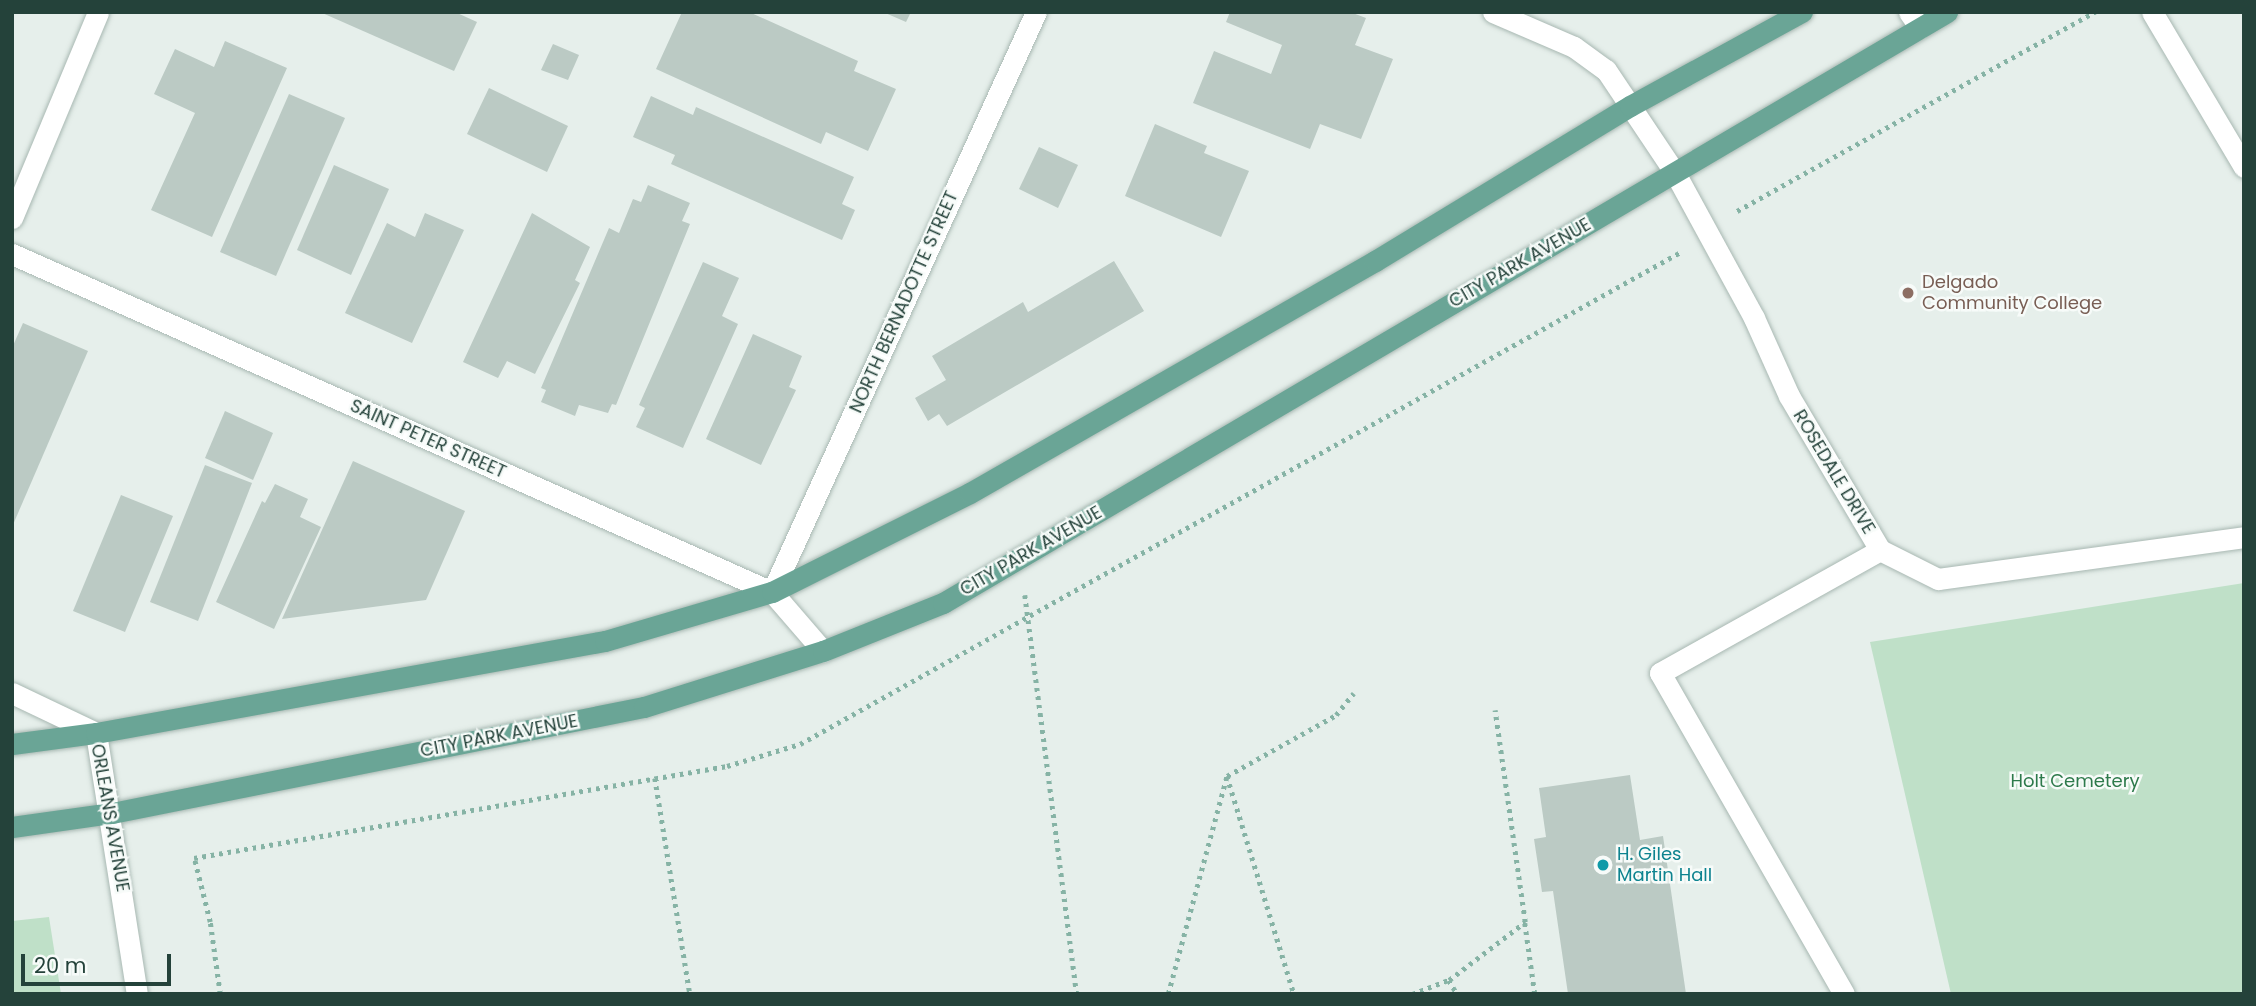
<!DOCTYPE html>
<style>
body{margin:0}
#map{position:relative;width:2256px;height:1006px;overflow:hidden;background:#e6efeb;font-family:Poppins,sans-serif}
div>[style]{position:absolute}
.green>*{inset:0;background:#bfe0c8}
.building>*{inset:0;background:#bbcac4}
.path>*{height:4.5px;margin-top:-2.25px;transform-origin:0;background:repeating-linear-gradient(90deg,#86b3a5 0 3.5px,transparent 0 8.5px)}
.roads{filter:drop-shadow(0 0 2px #a8b8b2) drop-shadow(0 0 2px #a8b8b2)}
.minor>*{height:21px;margin:-10.5px;padding:0 10.5px;transform-origin:10.5px;border-radius:10.5px;background:#fff}
.major>*{height:21px;margin:-10.5px;padding:0 10.5px;transform-origin:10.5px;border-radius:10.5px;background:#6aa596}
.dots>*{width:19px;height:19px;translate:-50% -50%;box-sizing:border-box;border:4px solid #f7fbf9;border-radius:50%}
span{translate:-50% -50%;white-space:nowrap;text-align:center;line-height:1.15;-webkit-text-stroke:5px #f7fbf9;paint-order:stroke}
.street-label{font-size:18px;color:#24423a}
.education-label{font-size:18px;color:#785e54}
.left{translate:0 -50%;text-align:left}
.park-label{font-size:18px;color:#2d7a4b}
.culture-label{font-size:18px;color:#0d838f}
.frame{position:absolute;inset:0;border:14px solid #24423a;pointer-events:none}
.scale{position:absolute;left:21px;top:954px;width:150px;height:32px;box-sizing:border-box;border:4px solid #24423a;border-top:0;padding-left:9px;font-size:21px;line-height:24px;white-space:nowrap;color:#24423a;-webkit-text-stroke:5px #f7fbf9;paint-order:stroke}
</style>
<div id="map">
<div class="green">
<i style="clip-path:polygon(2244px 583px,2244px 994px,1951px 994px,1870px 642px)"></i>
<i style="clip-path:polygon(49px 917px,61px 994px,12px 994px,12px 921px)"></i>
</div>
<div class="building">
<i style="clip-path:polygon(320px 12px,455px 12px,477px 22px,454px 71px)"></i>
<i style="clip-path:polygon(682px 12px,749px 12px,858px 61px,854px 71px,896px 89px,868px 151px,826px 132px,821px 144px,656px 69px)"></i>
<i style="clip-path:polygon(883px 12px,911px 12px,906px 22px)"></i>
<i style="clip-path:polygon(1230px 12px,1350px 12px,1366px 18px,1355px 45px,1393px 59px,1361px 139px,1320px 124px,1310px 149px,1193px 103px,1214px 51px,1271px 74px,1282px 45px,1226px 22px)"></i>
<i style="clip-path:polygon(225px 41px,287px 68px,212px 237px,151px 210px,195px 113px,154px 94px,175px 49px,214px 67px)"></i>
<i style="clip-path:polygon(553px 44px,579px 55px,568px 80px,541px 70px)"></i>
<i style="clip-path:polygon(489px 88px,568px 126px,547px 172px,467px 134px)"></i>
<i style="clip-path:polygon(289px 94px,345px 118px,276px 276px,220px 252px)"></i>
<i style="clip-path:polygon(651px 96px,693px 115px,696px 107px,854px 177px,842px 204px,855px 210px,842px 240px,671px 164px,675px 155px,633px 137px)"></i>
<i style="clip-path:polygon(1155px 124px,1207px 146px,1204px 153px,1249px 171px,1221px 237px,1125px 196px)"></i>
<i style="clip-path:polygon(1039px 147px,1078px 165px,1058px 208px,1019px 189px)"></i>
<i style="clip-path:polygon(334px 165px,389px 189px,351px 275px,297px 250px)"></i>
<i style="clip-path:polygon(648px 185px,690px 203px,682px 221px,690px 224px,616px 405px,612px 404px,608px 413px,579px 405px,575px 416px,541px 402px,546px 390px,541px 388px,609px 228px,619px 233px,633px 199px,641px 202px)"></i>
<i style="clip-path:polygon(425px 213px,464px 230px,412px 343px,345px 313px,387px 223px,415px 237px)"></i>
<i style="clip-path:polygon(532px 213px,590px 247px,575px 280px,580px 283px,535px 374px,507px 361px,498px 378px,463px 362px)"></i>
<i style="clip-path:polygon(1114px 261px,1144px 311px,947px 426px,939px 414px,928px 421px,915px 398px,946px 380px,932px 356px,1023px 302px,1028px 312px)"></i>
<i style="clip-path:polygon(703px 262px,739px 278px,722px 316px,738px 324px,683px 448px,636px 427px,645px 408px,639px 405px)"></i>
<i style="clip-path:polygon(23px 323px,88px 351px,12px 527px,12px 348px)"></i>
<i style="clip-path:polygon(753px 334px,802px 356px,789px 387px,796px 390px,761px 465px,706px 439px)"></i>
<i style="clip-path:polygon(225px 411px,273px 433px,253px 480px,205px 458px)"></i>
<i style="clip-path:polygon(353px 461px,465px 511px,426px 600px,282px 619px)"></i>
<i style="clip-path:polygon(205px 465px,252px 483px,198px 621px,150px 602px)"></i>
<i style="clip-path:polygon(275px 484px,308px 499px,300px 517px,321px 527px,274px 629px,216px 602px,262px 501px,265px 503px)"></i>
<i style="clip-path:polygon(121px 495px,173px 516px,125px 632px,73px 611px)"></i>
<i style="clip-path:polygon(1630px 775px,1640px 840px,1663px 836px,1686px 994px,1568px 994px,1553px 891px,1542px 892px,1534px 839px,1546px 837px,1539px 788px)"></i>
</div>
<div class="path">
<i style="left:1737px;top:211px;width:410px;rotate:-29.1deg"></i>
<i style="left:1025px;top:595px;width:402px;rotate:82.6deg"></i>
<i style="left:1227px;top:776px;width:228px;rotate:72.9deg"></i>
<i style="left:655px;top:778px;width:219px;rotate:80.8deg"></i>
<i style="left:1525px;top:923px;width:72px;rotate:82deg"></i>
<i style="left:1449px;top:980px;width:16px;rotate:60deg"></i>
<i style="left:220px;top:994px;width:73px;rotate:-97.9deg"></i>
<i style="left:210px;top:922px;width:66px;rotate:-104deg"></i>
<i style="left:194px;top:858px;width:541px;rotate:-9.79deg"></i>
<i style="left:727px;top:766px;width:76px;rotate:-16.8deg"></i>
<i style="left:800px;top:744px;width:1007px;rotate:-29.19deg"></i>
<i style="left:1168px;top:994px;width:226px;rotate:-74.9deg"></i>
<i style="left:1227px;top:776px;width:125px;rotate:-29.2deg"></i>
<i style="left:1336px;top:715px;width:28px;rotate:-51deg"></i>
<i style="left:1412px;top:994px;width:40px;rotate:-21deg"></i>
<i style="left:1449px;top:980px;width:96px;rotate:-37.3deg"></i>
<i style="left:1525px;top:922px;width:214px;rotate:-98.1deg"></i>
</div>
<div class="roads">
<div class="minor">
<i style="left:1493px;top:12px;width:88px;rotate:23.4deg"></i>
<i style="left:1574px;top:47px;width:39px;rotate:36deg"></i>
<i style="left:1606px;top:70px;width:124px;rotate:56.2deg"></i>
<i style="left:1675px;top:173px;width:165px;rotate:61.4deg"></i>
<i style="left:1754px;top:318px;width:85px;rotate:65.8deg"></i>
<i style="left:1789px;top:396px;width:179px;rotate:59.4deg"></i>
<i style="left:1880px;top:550px;width:65px;rotate:26.6deg"></i>
<i style="left:1938px;top:579px;width:309px;rotate:-7.8deg"></i>
<i style="left:1909px;top:12px;width:19px;rotate:55deg"></i>
<i style="left:2152px;top:12px;width:180px;rotate:59.3deg"></i>
<i style="left:12px;top:218px;width:223px;rotate:-67.3deg"></i>
<i style="left:12px;top:254px;width:832px;rotate:23.98deg"></i>
<i style="left:772px;top:592px;width:78px;rotate:49.2deg"></i>
<i style="left:772px;top:592px;width:637px;rotate:-65.53deg"></i>
<i style="left:12px;top:693px;width:93px;rotate:25.5deg"></i>
<i style="left:96px;top:733px;width:264px;rotate:81.1deg"></i>
<i style="left:1844px;top:994px;width:370px;rotate:-119.8deg"></i>
<i style="left:1660px;top:673px;width:252px;rotate:-29.2deg"></i>
</div>
<div class="major">
<i style="left:12px;top:744px;width:85px;rotate:-7.5deg"></i>
<i style="left:96px;top:733px;width:517px;rotate:-10.25deg"></i>
<i style="left:605px;top:641px;width:174px;rotate:-16.4deg"></i>
<i style="left:772px;top:592px;width:221px;rotate:-26.6deg"></i>
<i style="left:970px;top:493px;width:467px;rotate:-29.8deg"></i>
<i style="left:1375px;top:261px;width:298px;rotate:-31.3deg"></i>
<i style="left:1630px;top:106px;width:196px;rotate:-28.7deg"></i>
<i style="left:12px;top:827px;width:101px;rotate:-8deg"></i>
<i style="left:112px;top:813px;width:542px;rotate:-11.27deg"></i>
<i style="left:644px;top:707px;width:188px;rotate:-17.4deg"></i>
<i style="left:823px;top:651px;width:129px;rotate:-21.8deg"></i>
<i style="left:943px;top:603px;width:1165px;rotate:-30.48deg"></i>
</div>
</div>
<div class="dots">
<i style="left:1908px;top:293px;background:#8d6e63"></i>
<i style="left:1603px;top:865px;background:#0f9aa8"></i>
</div>
<div class="street-label">
<span style="left:1520px;top:263px;rotate:-30deg">CITY PARK AVENUE</span>
<span style="left:904px;top:302px;rotate:-66deg">NORTH BERNADOTTE STREET</span>
<span style="left:428px;top:439px;rotate:24deg">SAINT PETER STREET</span>
<span style="left:1834px;top:472px;rotate:59deg">ROSEDALE DRIVE</span>
<span style="left:1031px;top:551px;rotate:-30deg">CITY PARK AVENUE</span>
<span style="left:499px;top:736px;rotate:-11deg">CITY PARK AVENUE</span>
<span style="left:110px;top:818px;rotate:80deg">ORLEANS AVENUE</span>
</div>
<div class="education-label">
<span class="left" style="left:1922px;top:293px">Delgado<br>Community College</span>
</div>
<div class="park-label">
<span style="left:2075px;top:781px">Holt Cemetery</span>
</div>
<div class="culture-label">
<span class="left" style="left:1617px;top:865px">H. Giles<br>Martin Hall</span>
</div>
<div class="frame"></div>
<div class="scale">20 m</div>
</div>
